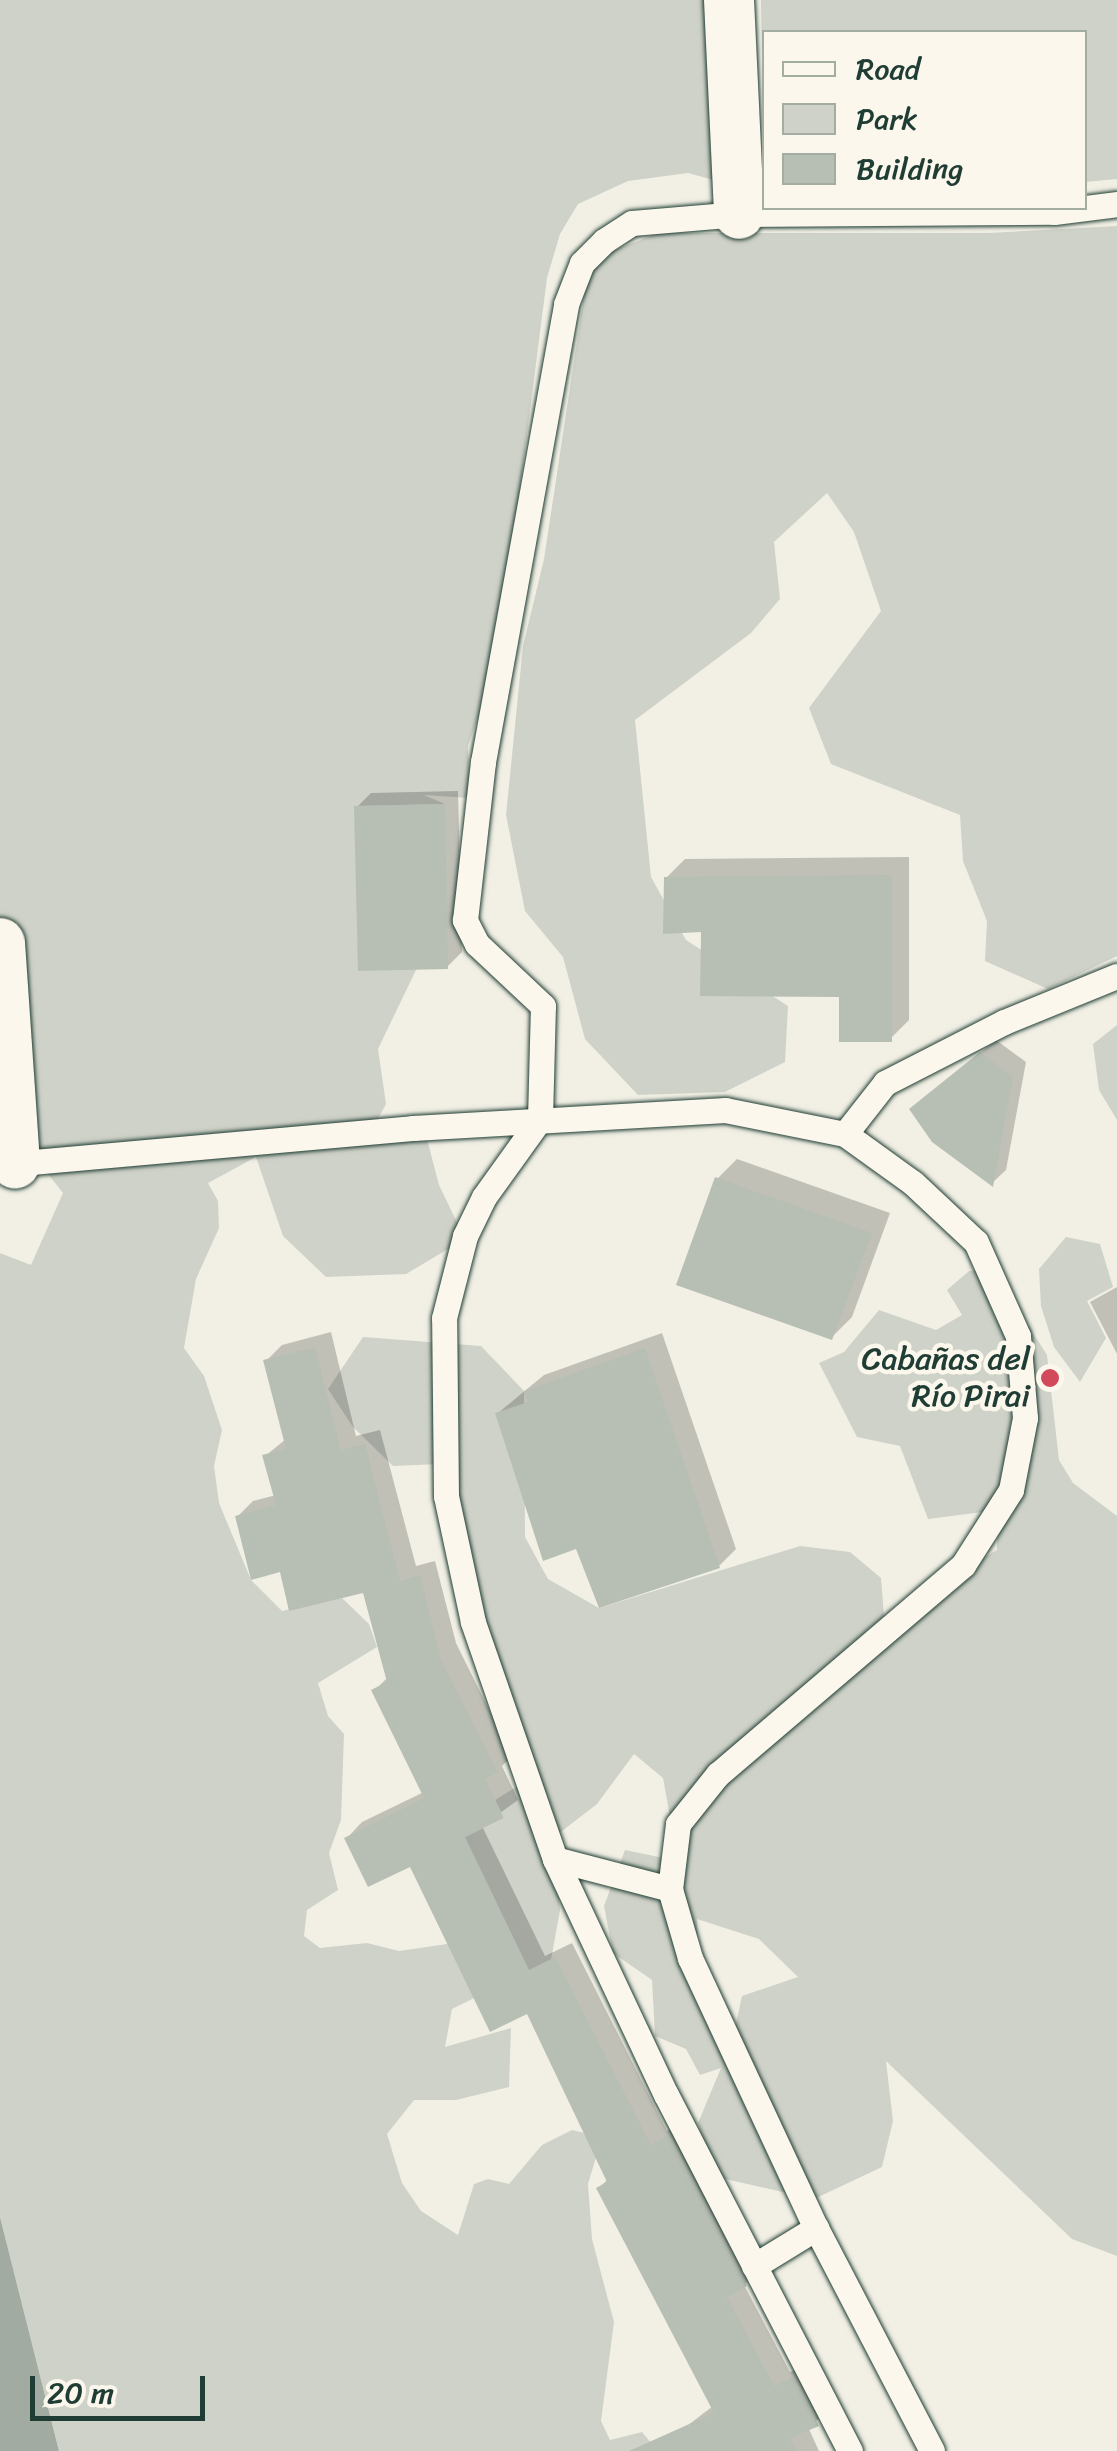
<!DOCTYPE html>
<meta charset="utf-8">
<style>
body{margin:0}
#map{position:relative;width:1117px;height:2451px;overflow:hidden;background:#f2f0e5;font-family:Sriracha,sans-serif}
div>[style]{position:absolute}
.green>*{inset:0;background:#cfd2c8}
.water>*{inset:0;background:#a2aba1}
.shadow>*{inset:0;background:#0003}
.building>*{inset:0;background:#b7beb3}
.roads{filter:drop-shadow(0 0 2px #1f3d34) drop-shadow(0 0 2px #1f3d34)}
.service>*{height:25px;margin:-12.5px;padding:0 12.5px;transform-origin:12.5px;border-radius:12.5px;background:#fbf7ec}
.minor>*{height:50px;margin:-25px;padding:0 25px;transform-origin:25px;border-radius:25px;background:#fbf7ec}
.dots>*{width:28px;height:28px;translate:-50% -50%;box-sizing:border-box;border:5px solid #fbf7ec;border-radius:50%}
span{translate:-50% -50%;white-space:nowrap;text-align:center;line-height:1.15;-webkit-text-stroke:9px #fbf7ec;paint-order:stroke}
.poi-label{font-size:32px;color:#1f3d34}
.right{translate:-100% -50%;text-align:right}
.legend{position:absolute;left:762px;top:30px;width:325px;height:180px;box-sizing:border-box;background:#fbf7ec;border:2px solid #a3ada2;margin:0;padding:12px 18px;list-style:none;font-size:30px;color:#1f3d34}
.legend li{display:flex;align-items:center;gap:20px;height:50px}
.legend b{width:50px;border:2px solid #a3ada2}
.scale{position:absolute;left:30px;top:2376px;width:175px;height:45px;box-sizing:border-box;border:5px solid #1f3d34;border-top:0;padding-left:12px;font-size:30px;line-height:35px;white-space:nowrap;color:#1f3d34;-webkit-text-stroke:8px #fbf7ec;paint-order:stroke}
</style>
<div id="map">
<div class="green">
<i style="clip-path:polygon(evenodd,0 0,711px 0,728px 184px,688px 173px,628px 181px,578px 204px,560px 234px,547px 278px,514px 535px,481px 708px,468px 746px,470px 798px,424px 795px,445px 804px,355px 806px,416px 970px,378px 1049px,386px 1104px,366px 1141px,427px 1139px,439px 1185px,465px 1239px,406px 1274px,326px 1277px,283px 1236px,256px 1157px,208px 1183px,218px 1201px,219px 1228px,196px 1279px,184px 1348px,204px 1376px,222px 1430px,214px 1466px,219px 1503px,251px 1580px,282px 1611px,342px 1598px,369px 1624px,377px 1647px,318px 1683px,328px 1716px,344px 1734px,341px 1820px,329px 1853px,338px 1890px,307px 1910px,304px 1936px,320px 1948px,367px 1943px,399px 1951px,447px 1944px,465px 1837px,504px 1818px,495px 1800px,519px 1785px,457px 1608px,465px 1551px,439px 1464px,393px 1466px,353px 1427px,328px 1389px,363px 1337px,481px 1346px,524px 1391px,525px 1537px,548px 1579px,599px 1608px,800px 1546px,850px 1552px,881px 1578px,884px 1616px,997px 1550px,998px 1510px,928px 1519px,900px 1446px,857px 1437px,819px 1363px,844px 1352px,879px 1310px,936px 1330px,962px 1315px,947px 1290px,969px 1271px,991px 1268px,1047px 1355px,1059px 1460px,1073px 1483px,1117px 1516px,1117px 2256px,1072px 2239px,886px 2061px,893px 2121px,882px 2167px,814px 2199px,716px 2177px,698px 2123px,721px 2068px,700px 2075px,686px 2049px,655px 2036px,652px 1980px,613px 1953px,604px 1906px,625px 1850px,678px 1861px,663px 1778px,634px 1754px,597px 1804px,553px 1838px,560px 1910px,551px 1960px,452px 2009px,445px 2047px,511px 2028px,509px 2087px,456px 2100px,414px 2100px,387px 2134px,402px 2183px,421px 2211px,458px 2235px,474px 2184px,488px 2179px,509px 2184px,542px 2145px,572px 2130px,602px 2137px,588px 2184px,592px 2239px,614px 2322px,601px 2421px,610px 2440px,642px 2432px,658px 2451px,59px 2451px,0 2217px,0 1253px,31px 1265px,63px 1193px,0 1113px,0 0,697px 1919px,759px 1939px,798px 1977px,742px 1996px,732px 2042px,701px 1993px,697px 1919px)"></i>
<i style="clip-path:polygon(761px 0,1117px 0,1117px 179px,1085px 182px,1084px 32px,764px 32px,764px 184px)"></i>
<i style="clip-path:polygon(1117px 226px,1117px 956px,1048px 989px,985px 961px,987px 921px,963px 861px,960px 815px,831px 764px,809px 708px,881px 611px,854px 532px,827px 493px,774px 542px,780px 599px,751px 633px,635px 720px,651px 877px,686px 940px,788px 1006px,785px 1062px,725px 1092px,638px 1095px,585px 1039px,563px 957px,525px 911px,506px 815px,523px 646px,544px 559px,586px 282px,605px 254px,658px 233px,989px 233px)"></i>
<i style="clip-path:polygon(1117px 1025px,1117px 1120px,1099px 1090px,1093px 1044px)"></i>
<i style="clip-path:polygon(1066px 1237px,1100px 1244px,1113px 1287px,1087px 1301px,1106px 1338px,1080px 1382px,1054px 1347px,1041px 1306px,1039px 1269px)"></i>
</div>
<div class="water">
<i style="clip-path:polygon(0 2217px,59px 2451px,0 2451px)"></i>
</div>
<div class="shadow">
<i style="clip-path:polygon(458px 791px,462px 952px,447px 967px,357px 807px,371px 793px)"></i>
<i style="clip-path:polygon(909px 857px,909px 1020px,890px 1039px,842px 995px,703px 929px,666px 878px,685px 859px)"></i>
<i style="clip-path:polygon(996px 1040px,1026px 1062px,1006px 1170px,992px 1183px,912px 1109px)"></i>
<i style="clip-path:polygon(737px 1159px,890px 1213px,852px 1317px,832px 1337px,718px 1178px)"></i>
<i style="clip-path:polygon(1117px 1287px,1117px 1354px,1090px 1302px)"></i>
<i style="clip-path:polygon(331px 1332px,356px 1436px,380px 1430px,416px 1566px,435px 1561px,456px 1643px,512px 1756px,502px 1766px,518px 1800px,482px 1826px,545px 1956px,572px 1943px,667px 2131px,685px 2121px,761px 2269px,744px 2285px,790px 2372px,810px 2363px,833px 2408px,808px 2427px,819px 2451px,693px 2451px,683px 2429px,713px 2406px,599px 2188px,608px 2179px,528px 2011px,411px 1863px,347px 1838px,362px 1822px,424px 1792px,374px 1691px,388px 1677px,365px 1590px,282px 1568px,237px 1517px,253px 1501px,276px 1495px,265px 1456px,286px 1439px,266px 1361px,282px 1345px)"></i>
<i style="clip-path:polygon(662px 1333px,736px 1549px,719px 1566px,578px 1545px,498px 1413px,544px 1375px)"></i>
</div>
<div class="building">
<i style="clip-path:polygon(445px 804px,448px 969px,358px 971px,354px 806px)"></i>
<i style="clip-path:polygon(892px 875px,892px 1042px,839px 1042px,839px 997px,700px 996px,701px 932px,663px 934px,664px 877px)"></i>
<i style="clip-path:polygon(980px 1052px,1013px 1077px,993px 1187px,932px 1142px,909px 1109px)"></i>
<i style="clip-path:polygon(715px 1177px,872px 1233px,832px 1340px,676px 1285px)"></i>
<i style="clip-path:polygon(315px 1347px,341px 1450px,365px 1444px,400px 1581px,420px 1575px,441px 1660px,498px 1773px,485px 1779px,504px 1818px,465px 1837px,529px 1970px,555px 1957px,651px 2145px,668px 2135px,747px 2286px,727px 2297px,774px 2386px,793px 2377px,819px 2426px,790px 2438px,796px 2451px,629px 2451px,714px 2413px,596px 2188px,607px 2182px,527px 2014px,490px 2032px,410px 1867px,368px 1887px,344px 1838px,424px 1798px,371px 1690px,387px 1682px,363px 1593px,289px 1611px,280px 1572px,251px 1580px,235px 1516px,276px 1505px,262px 1455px,286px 1449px,263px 1360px)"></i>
<i style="clip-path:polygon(645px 1348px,720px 1568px,599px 1608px,576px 1549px,543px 1561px,495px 1413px,528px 1402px,524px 1391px)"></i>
</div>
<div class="roads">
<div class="service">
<i style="left:845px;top:1134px;width:65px;rotate:-51.9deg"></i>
<i style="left:885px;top:1083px;width:134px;rotate:-27.1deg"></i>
<i style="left:1004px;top:1022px;width:122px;rotate:-22.2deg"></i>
<i style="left:10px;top:1164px;width:405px;rotate:-5.1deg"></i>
<i style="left:413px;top:1128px;width:313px;rotate:-3.3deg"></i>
<i style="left:725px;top:1110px;width:122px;rotate:11.3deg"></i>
<i style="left:845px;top:1134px;width:84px;rotate:35.8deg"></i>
<i style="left:913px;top:1183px;width:86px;rotate:43.1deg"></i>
<i style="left:976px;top:1242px;width:103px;rotate:65.9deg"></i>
<i style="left:1018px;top:1336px;width:82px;rotate:85.1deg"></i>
<i style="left:1025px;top:1418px;width:73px;rotate:101deg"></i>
<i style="left:1011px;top:1490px;width:89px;rotate:122.6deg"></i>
<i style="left:963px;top:1565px;width:322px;rotate:139.5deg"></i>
<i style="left:718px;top:1774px;width:64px;rotate:128.7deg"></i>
<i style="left:678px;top:1824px;width:65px;rotate:97deg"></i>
<i style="left:670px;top:1889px;width:72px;rotate:73.8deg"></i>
<i style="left:690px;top:1958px;width:298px;rotate:65deg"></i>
<i style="left:816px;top:2228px;width:251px;rotate:62.5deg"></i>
<i style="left:555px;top:1859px;width:119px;rotate:14.6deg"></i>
<i style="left:754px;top:2266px;width:73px;rotate:-31.5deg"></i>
<i style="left:850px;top:2451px;width:401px;rotate:-117.3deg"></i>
<i style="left:666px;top:2095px;width:261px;rotate:-115.2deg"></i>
<i style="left:555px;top:1859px;width:251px;rotate:-109.1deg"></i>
<i style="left:473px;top:1622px;width:129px;rotate:-102.1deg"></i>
<i style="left:446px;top:1496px;width:178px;rotate:-90.6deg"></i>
<i style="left:444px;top:1318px;width:85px;rotate:-75.6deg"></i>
<i style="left:465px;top:1236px;width:43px;rotate:-64deg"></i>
<i style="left:484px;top:1197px;width:96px;rotate:-54.3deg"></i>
<i style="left:540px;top:1119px;width:113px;rotate:-88.5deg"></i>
<i style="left:543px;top:1006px;width:91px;rotate:-136.8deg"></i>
<i style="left:477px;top:944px;width:27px;rotate:-117deg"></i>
<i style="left:465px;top:920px;width:159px;rotate:-83.5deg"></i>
<i style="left:483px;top:762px;width:465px;rotate:-79.7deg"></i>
<i style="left:566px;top:304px;width:44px;rotate:-68.7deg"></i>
<i style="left:582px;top:263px;width:31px;rotate:-45deg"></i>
<i style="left:604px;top:241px;width:33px;rotate:-33deg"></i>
<i style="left:632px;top:223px;width:107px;rotate:-4.8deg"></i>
<i style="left:739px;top:214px;width:315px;rotate:-0.4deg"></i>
<i style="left:1054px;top:212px;width:64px;rotate:-7.2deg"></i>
</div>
<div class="minor">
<i style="left:729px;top:0;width:214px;rotate:87.3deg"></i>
<i style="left:0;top:943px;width:221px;rotate:86.1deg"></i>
</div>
</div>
<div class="dots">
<i style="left:1050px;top:1378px;background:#d1495b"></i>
</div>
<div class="poi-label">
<span class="right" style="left:1030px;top:1378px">Cabañas del<br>Río Pirai</span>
</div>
<ul class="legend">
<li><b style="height:12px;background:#fbf7ec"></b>Road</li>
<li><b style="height:28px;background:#cfd2c8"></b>Park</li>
<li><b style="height:28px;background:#b7beb3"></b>Building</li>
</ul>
<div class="scale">20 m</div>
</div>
